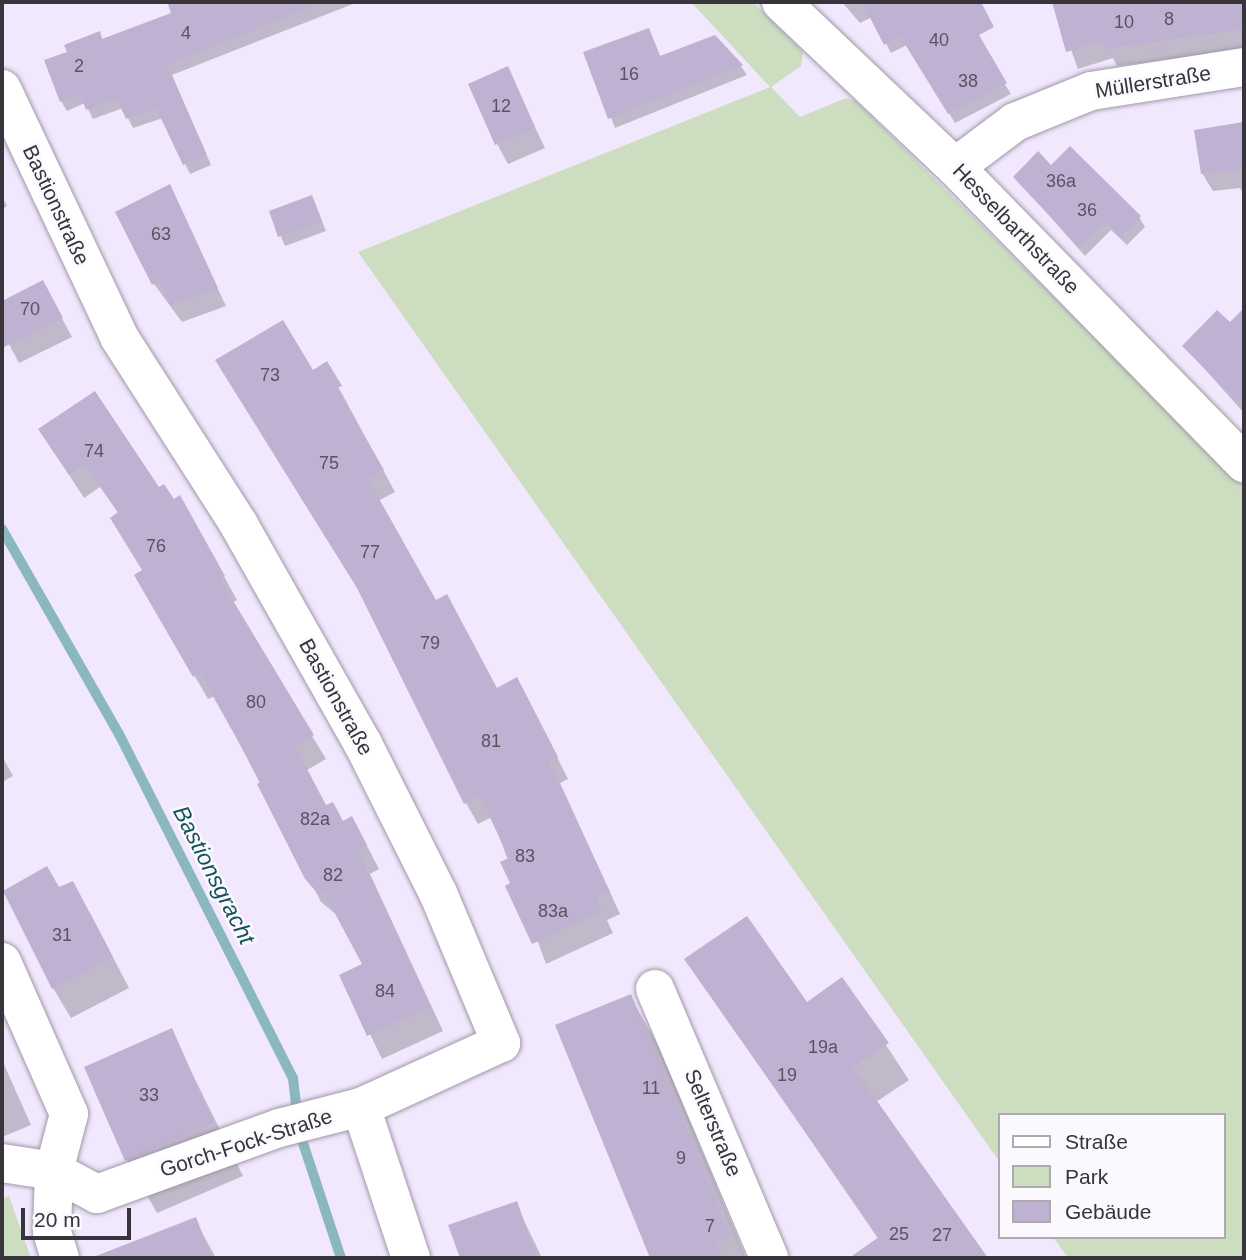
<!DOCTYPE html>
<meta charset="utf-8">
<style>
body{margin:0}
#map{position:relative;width:1246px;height:1260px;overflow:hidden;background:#f1e8fd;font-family:Helvetica,sans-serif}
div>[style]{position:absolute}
.green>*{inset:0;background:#ccddc0}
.shadow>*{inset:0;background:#0003}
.stream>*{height:10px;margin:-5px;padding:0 5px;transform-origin:5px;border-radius:5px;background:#8bb7bf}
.building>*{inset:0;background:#bfb1d2}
.roads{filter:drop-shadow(0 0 2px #a098aa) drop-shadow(0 0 2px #a098aa)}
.minor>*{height:38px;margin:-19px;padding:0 19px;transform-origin:19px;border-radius:19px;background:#fff}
span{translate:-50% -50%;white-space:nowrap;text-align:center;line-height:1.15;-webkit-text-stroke:5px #fbf9fd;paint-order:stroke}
.number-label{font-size:18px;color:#595362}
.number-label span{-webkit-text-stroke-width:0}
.street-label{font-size:21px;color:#37343c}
.water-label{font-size:23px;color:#14535c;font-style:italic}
.frame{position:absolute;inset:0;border:4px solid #37343c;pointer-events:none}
.legend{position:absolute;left:998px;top:1113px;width:228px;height:126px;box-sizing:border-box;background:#fbf9fd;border:2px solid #adaab0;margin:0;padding:9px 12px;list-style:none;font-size:21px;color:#37343c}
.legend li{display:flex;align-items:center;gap:14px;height:35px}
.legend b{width:35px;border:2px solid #adaab0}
.scale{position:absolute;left:21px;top:1208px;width:110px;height:32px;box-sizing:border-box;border:4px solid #37343c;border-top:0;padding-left:9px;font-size:21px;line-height:24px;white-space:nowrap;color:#37343c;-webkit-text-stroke:5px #fbf9fd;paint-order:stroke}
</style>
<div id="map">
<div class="green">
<i style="clip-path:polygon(691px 2px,753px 2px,803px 52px,801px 66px,771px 87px,800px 117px,846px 98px,856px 101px,1244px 486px,1244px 1258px,1068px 1258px,1053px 1237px,1223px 1237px,1223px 1115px,999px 1115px,999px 1161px,358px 252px,770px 87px)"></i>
<i style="clip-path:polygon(9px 1196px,31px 1258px,2px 1258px,2px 1199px)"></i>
</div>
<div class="shadow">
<i style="clip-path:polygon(169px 2px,202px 3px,358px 2px,172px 75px,211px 165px,190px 174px,163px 118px,133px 128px,123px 108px,93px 119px,85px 103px,67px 111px,61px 101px,69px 53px,99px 34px,103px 41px,174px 14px)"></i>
<i style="clip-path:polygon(842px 2px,952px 2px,1011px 94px,955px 123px,907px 45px,891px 53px,872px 17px,860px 23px)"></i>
<i style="clip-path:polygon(1070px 2px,1244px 2px,1244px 50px,1117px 66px,1113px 58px,1078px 69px,1056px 9px)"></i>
<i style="clip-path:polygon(649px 30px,661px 58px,741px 66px,747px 75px,615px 128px,586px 53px)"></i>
<i style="clip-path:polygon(507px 69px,545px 148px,508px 164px,497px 144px)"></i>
<i style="clip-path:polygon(1244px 122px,1244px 195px,1240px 188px,1213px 191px,1202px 173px,1196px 131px)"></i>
<i style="clip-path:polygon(1051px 167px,1139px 217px,1145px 227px,1127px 245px,1111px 230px,1085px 256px,1015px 177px)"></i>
<i style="clip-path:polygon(169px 186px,226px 306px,182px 322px,154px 284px)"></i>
<i style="clip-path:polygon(2px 196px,7px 206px,2px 209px)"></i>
<i style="clip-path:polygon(312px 197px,326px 231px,285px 246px,271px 212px)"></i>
<i style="clip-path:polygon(43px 283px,72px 337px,19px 363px,2px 331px,2px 303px)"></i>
<i style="clip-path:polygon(1244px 310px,1244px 413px,1184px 346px,1230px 324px)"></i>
<i style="clip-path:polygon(326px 364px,395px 492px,378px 501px,436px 602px,497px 690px,529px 701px,568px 779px,560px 783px,620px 914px,607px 920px,613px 933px,546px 964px,492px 817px,478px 824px,466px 803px,312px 372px)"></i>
<i style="clip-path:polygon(40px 430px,159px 489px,193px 520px,237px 600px,232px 603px,326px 759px,307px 770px,326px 807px,365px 842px,379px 869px,370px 874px,443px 1031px,382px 1059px,342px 976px,364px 965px,338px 916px,321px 902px,215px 696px,208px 699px,136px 575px,144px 571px,119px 514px,100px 487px,84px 498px)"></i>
<i style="clip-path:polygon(2px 756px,13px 776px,2px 782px)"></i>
<i style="clip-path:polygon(90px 913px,129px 988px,71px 1018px,53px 988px)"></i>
<i style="clip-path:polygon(687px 960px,806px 1004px,842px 979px,909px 1080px,876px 1102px,985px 1258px,875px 1258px,868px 1247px,879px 1240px)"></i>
<i style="clip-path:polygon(630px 996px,659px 1047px,746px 1258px,652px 1258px,557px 1026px)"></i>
<i style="clip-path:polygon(171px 1031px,243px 1176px,157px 1213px,127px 1160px)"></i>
<i style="clip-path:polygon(2px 1060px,31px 1125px,2px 1137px)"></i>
<i style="clip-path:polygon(516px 1204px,542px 1258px,462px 1258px,450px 1226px)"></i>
<i style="clip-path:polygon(195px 1220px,216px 1258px,97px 1258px)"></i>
</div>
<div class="stream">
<i style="left:2px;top:529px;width:236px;rotate:60.3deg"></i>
<i style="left:119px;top:734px;width:386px;rotate:63.2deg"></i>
<i style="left:293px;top:1078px;width:53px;rotate:83.5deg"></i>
<i style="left:299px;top:1131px;width:134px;rotate:71.7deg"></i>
</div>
<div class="building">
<i style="clip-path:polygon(167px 2px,316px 5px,167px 65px,207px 155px,183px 165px,156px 108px,126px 119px,117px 99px,86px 110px,80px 94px,60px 102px,44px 60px,67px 52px,64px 45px,100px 31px,102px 39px,171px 13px)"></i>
<i style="clip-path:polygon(862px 2px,981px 2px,994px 27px,979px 35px,1007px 83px,948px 114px,900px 36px,884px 45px)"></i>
<i style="clip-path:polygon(1052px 2px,1244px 2px,1244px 29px,1105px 49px,1104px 40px,1066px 52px)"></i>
<i style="clip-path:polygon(649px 28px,660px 56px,715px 35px,743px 65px,608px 119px,583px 52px)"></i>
<i style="clip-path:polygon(508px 66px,535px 127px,495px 145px,468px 84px)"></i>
<i style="clip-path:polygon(1244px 122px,1244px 168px,1201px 174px,1194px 130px)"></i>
<i style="clip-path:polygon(1070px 146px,1141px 216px,1120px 237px,1105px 221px,1079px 247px,1013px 177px,1038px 151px,1051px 165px)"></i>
<i style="clip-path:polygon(170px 184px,218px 288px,170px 305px,159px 281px,152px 285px,115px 212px)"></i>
<i style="clip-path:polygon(312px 195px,322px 221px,278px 237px,269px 211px)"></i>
<i style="clip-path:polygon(43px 280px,63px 318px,2px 348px,2px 301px)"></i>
<i style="clip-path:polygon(1244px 308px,1244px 408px,1182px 346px,1217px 310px,1230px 322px)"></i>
<i style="clip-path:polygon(283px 320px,313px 370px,327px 361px,342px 386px,337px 388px,384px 470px,368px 479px,436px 600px,447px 594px,497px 688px,517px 677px,558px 757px,549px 761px,610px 892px,596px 898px,602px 911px,532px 944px,505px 886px,510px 883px,500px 862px,509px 858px,480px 796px,464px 804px,357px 588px,215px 360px)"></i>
<i style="clip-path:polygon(95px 391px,159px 487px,164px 484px,174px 499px,180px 495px,225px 576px,220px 579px,314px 735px,295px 746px,326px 805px,333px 802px,343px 821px,352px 816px,367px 845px,358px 850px,431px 1007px,367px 1036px,339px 975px,362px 964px,324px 893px,319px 895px,305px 879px,257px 784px,261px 782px,200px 673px,193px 677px,134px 575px,142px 570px,110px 518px,118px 512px,85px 464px,69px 475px,38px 429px)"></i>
<i style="clip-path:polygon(47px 866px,59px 887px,73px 881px,113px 957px,52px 989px,3px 891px)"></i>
<i style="clip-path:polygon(747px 916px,807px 1002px,842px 977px,889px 1043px,853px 1067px,988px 1258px,849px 1258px,879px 1237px,684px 959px)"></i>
<i style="clip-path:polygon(631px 994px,731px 1237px,716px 1243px,722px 1258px,650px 1258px,555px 1025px)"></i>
<i style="clip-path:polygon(172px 1028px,214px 1123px,125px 1161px,84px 1067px)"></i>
<i style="clip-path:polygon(517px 1201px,537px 1258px,460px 1258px,448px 1225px)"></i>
<i style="clip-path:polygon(196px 1217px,212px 1258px,97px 1258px,96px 1256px)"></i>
</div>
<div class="roads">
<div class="minor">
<i style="left:781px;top:2px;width:240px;rotate:43.5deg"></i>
<i style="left:955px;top:167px;width:414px;rotate:45.7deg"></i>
<i style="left:2px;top:89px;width:274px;rotate:64.7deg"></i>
<i style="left:119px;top:337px;width:223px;rotate:57.4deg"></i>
<i style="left:239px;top:525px;width:252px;rotate:60.5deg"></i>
<i style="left:363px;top:744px;width:167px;rotate:63.3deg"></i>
<i style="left:438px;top:893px;width:163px;rotate:67.2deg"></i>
<i style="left:501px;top:1043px;width:154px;rotate:155.4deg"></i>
<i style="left:361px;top:1107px;width:85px;rotate:165.6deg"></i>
<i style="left:279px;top:1128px;width:194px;rotate:160.1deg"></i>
<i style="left:97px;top:1194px;width:49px;rotate:-151.9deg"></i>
<i style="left:54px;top:1171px;width:53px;rotate:-171.3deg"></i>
<i style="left:955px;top:167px;width:75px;rotate:-36.9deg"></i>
<i style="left:1015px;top:122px;width:82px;rotate:-22.2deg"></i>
<i style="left:1091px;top:91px;width:155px;rotate:-8.9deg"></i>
<i style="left:2px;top:962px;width:166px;rotate:66.2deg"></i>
<i style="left:69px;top:1114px;width:59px;rotate:104.7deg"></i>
<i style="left:54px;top:1171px;width:61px;rotate:91.9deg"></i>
<i style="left:52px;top:1232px;width:27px;rotate:73deg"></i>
<i style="left:655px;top:989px;width:292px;rotate:67deg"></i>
<i style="left:361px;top:1107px;width:159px;rotate:71.7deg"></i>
</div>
</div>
<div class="number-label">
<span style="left:1169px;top:19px">8</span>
<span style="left:1124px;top:22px">10</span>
<span style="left:186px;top:33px">4</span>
<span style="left:939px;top:40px">40</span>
<span style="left:79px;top:66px">2</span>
<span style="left:629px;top:74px">16</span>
<span style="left:968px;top:81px">38</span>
<span style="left:501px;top:106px">12</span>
<span style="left:1061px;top:181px">36a</span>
<span style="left:1087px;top:210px">36</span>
<span style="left:161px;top:234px">63</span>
<span style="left:30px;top:309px">70</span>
<span style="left:270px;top:375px">73</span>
<span style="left:94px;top:451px">74</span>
<span style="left:329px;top:463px">75</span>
<span style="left:156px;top:546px">76</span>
<span style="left:370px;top:552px">77</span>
<span style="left:430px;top:643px">79</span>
<span style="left:256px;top:702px">80</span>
<span style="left:491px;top:741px">81</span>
<span style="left:315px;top:819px">82a</span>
<span style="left:525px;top:856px">83</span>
<span style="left:333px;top:875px">82</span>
<span style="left:553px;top:911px">83a</span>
<span style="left:62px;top:935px">31</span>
<span style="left:385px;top:991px">84</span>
<span style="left:823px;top:1047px">19a</span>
<span style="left:787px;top:1075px">19</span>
<span style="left:651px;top:1088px">11</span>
<span style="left:149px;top:1095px">33</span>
<span style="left:681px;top:1158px">9</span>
<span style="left:710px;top:1226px">7</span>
<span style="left:899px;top:1234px">25</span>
<span style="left:942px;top:1235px">27</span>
</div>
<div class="street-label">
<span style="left:1153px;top:82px;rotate:-9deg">Müllerstraße</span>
<span style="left:56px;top:205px;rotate:65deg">Bastionstraße</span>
<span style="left:1016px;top:229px;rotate:46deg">Hesselbarthstraße</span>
<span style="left:336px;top:697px;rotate:61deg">Bastionstraße</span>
<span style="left:713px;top:1123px;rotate:67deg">Selterstraße</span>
<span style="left:246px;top:1143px;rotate:-18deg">Gorch-Fock-Straße</span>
</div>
<div class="water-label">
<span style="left:214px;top:875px;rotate:63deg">Bastionsgracht</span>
</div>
<div class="frame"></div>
<ul class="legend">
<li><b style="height:9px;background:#fff"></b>Straße</li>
<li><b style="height:19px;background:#ccddc0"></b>Park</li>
<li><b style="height:19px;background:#bfb1d2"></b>Gebäude</li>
</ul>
<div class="scale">20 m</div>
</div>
